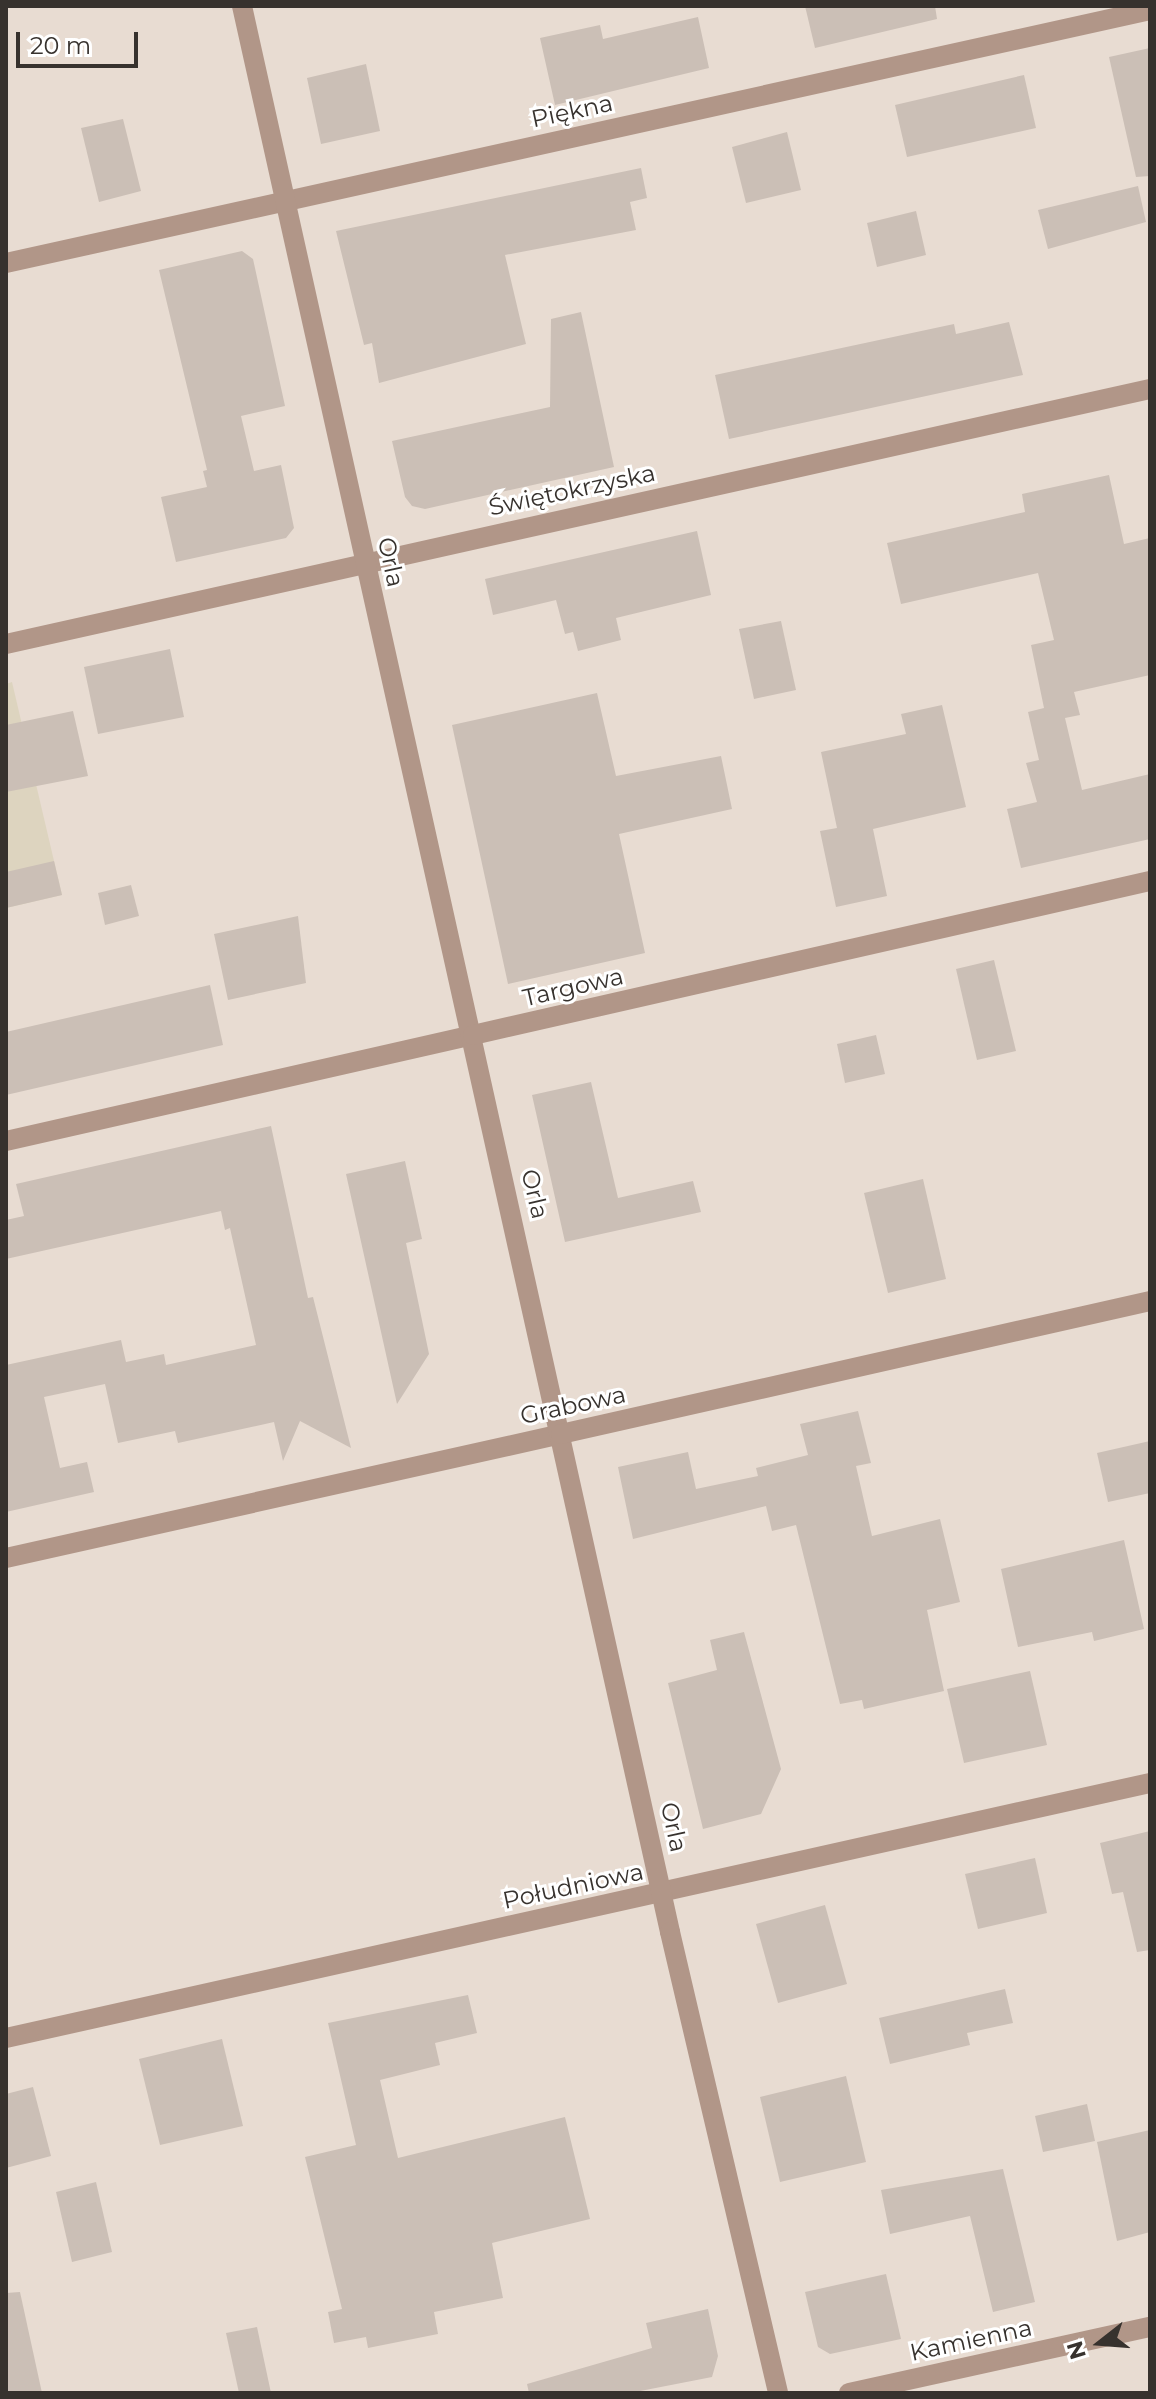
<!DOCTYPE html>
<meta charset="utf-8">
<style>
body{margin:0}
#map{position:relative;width:1156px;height:2399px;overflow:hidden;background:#e8dcd2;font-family:Montserrat,sans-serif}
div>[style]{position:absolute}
.industrial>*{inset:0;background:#ddd4bf}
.building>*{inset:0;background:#cbbfb6}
.minor>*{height:20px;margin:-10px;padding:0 10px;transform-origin:10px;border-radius:10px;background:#b19688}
.tertiary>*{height:20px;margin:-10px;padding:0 10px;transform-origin:10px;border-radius:10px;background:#b19688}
span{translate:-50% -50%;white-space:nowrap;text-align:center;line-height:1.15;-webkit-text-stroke:6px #fff;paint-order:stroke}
.street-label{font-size:24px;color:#37322e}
.frame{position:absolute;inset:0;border:8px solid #37322e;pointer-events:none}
.north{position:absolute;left:1060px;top:2303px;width:80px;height:80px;-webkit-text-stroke:6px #fff;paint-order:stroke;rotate:253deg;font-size:22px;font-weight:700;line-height:32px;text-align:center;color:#37322e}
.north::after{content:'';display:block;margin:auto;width:28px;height:36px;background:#37322e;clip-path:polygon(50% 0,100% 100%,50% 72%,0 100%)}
.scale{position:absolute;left:16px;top:32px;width:122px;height:36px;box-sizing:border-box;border:4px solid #37322e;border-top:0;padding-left:10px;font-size:24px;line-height:28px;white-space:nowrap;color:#37322e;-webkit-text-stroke:6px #fff;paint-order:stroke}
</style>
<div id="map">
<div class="industrial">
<i style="clip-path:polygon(12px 682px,62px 895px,6px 908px,6px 684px)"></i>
</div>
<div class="building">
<i style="clip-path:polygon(805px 6px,935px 6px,937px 19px,815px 48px)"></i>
<i style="clip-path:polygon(698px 17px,709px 68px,555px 105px,540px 38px,600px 25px,603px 39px)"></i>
<i style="clip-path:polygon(1150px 48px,1150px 176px,1136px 177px,1109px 57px)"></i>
<i style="clip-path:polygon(366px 64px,380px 131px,321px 144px,307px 78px)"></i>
<i style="clip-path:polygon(1024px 75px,1036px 128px,907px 157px,895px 105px)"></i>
<i style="clip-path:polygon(123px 119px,141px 191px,99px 202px,81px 128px)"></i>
<i style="clip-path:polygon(787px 132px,801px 190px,746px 203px,732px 147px)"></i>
<i style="clip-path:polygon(641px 168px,647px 198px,630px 202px,636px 230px,505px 255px,526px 344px,379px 383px,372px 343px,364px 345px,336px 231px)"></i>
<i style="clip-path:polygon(1138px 186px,1146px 222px,1048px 249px,1038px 210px)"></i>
<i style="clip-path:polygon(916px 211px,926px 255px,877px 267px,867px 223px)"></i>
<i style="clip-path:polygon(242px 251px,253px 259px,285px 406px,241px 416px,254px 471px,281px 465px,294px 528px,286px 538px,176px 562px,161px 497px,207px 487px,203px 471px,207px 470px,159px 270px)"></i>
<i style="clip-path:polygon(581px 312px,614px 467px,425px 509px,412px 506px,405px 497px,392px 441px,550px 407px,551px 319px)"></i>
<i style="clip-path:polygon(1009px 322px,1023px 375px,729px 439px,715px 375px,954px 324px,956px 334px)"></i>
<i style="clip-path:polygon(1109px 475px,1124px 544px,1150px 538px,1150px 675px,1074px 692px,1080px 715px,1065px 718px,1082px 790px,1150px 774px,1150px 839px,1021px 868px,1007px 809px,1037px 802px,1026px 763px,1039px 760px,1028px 712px,1044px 708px,1031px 645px,1054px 640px,1038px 573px,901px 604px,887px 543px,1025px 512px,1022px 494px)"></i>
<i style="clip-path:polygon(697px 531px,711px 595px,616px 618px,621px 640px,578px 651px,573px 632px,565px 634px,556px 600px,493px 615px,485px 579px)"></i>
<i style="clip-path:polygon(781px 621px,796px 690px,754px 699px,739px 629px)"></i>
<i style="clip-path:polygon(170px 649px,184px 717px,98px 734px,84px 667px)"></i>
<i style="clip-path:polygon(597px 693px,616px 776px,721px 756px,732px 809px,619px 834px,645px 953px,508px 984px,452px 725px)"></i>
<i style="clip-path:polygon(942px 705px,966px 807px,873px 829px,887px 896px,836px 907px,820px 831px,837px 828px,821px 752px,906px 734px,901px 714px)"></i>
<i style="clip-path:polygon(73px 711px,88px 776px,6px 792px,6px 725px)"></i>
<i style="clip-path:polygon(54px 861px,62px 895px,6px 908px,6px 872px)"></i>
<i style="clip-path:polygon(131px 885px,139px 916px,105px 925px,98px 893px)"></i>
<i style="clip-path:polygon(298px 916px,306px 983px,228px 1000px,214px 934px)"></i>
<i style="clip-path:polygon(994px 960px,1016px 1051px,977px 1060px,956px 969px)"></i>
<i style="clip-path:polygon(210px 985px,223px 1045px,6px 1095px,6px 1032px)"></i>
<i style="clip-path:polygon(876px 1035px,885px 1074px,845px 1083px,837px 1044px)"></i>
<i style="clip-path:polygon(591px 1082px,618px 1198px,693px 1181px,701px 1212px,565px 1242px,532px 1095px)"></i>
<i style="clip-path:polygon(271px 1126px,308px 1298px,313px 1297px,351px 1448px,300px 1421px,283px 1461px,274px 1422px,178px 1443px,175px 1431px,118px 1443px,105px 1384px,44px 1397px,60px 1468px,87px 1462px,94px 1492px,6px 1512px,6px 1365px,121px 1340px,126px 1362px,164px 1354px,166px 1365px,256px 1345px,230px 1228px,225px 1230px,221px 1211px,6px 1259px,6px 1220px,24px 1216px,16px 1184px)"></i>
<i style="clip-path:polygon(405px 1161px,422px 1239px,406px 1243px,429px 1354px,397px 1404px,346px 1174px)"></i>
<i style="clip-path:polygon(923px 1179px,946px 1279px,888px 1293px,864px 1193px)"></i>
<i style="clip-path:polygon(858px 1411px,871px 1463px,856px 1466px,872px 1536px,940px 1519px,960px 1602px,927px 1610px,944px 1691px,864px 1709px,862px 1700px,840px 1704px,796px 1525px,772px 1531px,766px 1506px,633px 1539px,618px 1467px,688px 1452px,696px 1489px,758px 1476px,756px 1468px,808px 1455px,800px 1424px)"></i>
<i style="clip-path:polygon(1150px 1441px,1150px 1493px,1108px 1502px,1097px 1453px)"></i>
<i style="clip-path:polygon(1124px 1540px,1144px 1629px,1094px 1641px,1092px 1632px,1018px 1647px,1001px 1569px)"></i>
<i style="clip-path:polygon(744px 1632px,781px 1769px,761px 1814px,703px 1829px,668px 1683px,717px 1670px,710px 1640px)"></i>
<i style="clip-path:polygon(1030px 1671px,1047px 1745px,964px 1763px,947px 1689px)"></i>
<i style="clip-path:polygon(1150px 1831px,1150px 1950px,1137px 1952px,1123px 1892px,1112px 1894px,1100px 1843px)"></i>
<i style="clip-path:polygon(1035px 1858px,1047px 1913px,978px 1929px,965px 1874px)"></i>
<i style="clip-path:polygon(825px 1905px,847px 1984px,778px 2003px,756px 1924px)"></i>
<i style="clip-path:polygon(1005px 1989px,1013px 2023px,967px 2033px,970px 2045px,890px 2064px,879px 2018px)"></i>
<i style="clip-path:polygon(468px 1995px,477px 2033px,435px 2043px,440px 2065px,380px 2080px,398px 2158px,565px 2117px,590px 2219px,492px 2243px,503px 2298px,434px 2312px,438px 2334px,368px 2348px,366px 2337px,334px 2343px,328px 2312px,342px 2309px,305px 2157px,356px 2145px,328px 2023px)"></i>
<i style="clip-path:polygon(222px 2039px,243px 2126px,160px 2145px,139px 2059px)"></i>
<i style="clip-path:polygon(846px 2076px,866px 2162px,780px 2182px,760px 2097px)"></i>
<i style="clip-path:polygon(33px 2087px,51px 2156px,6px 2168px,6px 2094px)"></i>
<i style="clip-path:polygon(1087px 2104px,1095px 2141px,1043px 2152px,1035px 2116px)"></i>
<i style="clip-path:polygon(1150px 2130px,1150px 2232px,1117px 2241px,1097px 2142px)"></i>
<i style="clip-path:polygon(1003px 2169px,1035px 2302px,993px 2312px,970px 2216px,890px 2234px,881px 2190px)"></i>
<i style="clip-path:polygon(96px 2182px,112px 2252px,72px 2262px,56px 2192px)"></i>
<i style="clip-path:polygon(886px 2274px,901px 2339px,830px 2354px,818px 2347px,805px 2292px)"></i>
<i style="clip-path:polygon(20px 2292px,42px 2393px,6px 2393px,6px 2293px)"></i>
<i style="clip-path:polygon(708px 2309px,718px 2356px,712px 2377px,630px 2393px,529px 2393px,527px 2384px,652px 2348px,646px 2323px)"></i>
<i style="clip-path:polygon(257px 2327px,271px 2393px,239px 2393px,226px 2333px)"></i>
</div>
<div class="minor">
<i style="left:6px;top:263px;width:1172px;rotate:-12.47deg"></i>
<i style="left:6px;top:644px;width:1172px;rotate:-12.57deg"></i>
<i style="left:6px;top:1141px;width:479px;rotate:-12.8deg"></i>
<i style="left:6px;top:1558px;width:569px;rotate:-12.59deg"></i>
<i style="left:6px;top:2038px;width:1172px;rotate:-12.57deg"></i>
<i style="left:849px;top:2393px;width:308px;rotate:-12.4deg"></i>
</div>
<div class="tertiary">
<i style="left:242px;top:6px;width:1973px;rotate:77.47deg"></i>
<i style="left:670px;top:1932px;width:473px;rotate:76.8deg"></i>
<i style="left:473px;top:1035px;width:694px;rotate:-12.82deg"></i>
<i style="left:561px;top:1434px;width:604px;rotate:-12.72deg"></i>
</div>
<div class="street-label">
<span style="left:572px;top:111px;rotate:-12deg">Piękna</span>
<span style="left:572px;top:490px;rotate:-12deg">Świętokrzyska</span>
<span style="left:391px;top:562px;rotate:78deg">Orla</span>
<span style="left:573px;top:987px;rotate:-13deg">Targowa</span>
<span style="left:535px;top:1194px;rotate:77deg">Orla</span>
<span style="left:573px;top:1405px;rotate:-12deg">Grabowa</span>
<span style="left:674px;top:1827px;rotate:78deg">Orla</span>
<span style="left:573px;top:1886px;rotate:-12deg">Południowa</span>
<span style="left:971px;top:2340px;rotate:-12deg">Kamienna</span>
</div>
<div class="frame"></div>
<div class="north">N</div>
<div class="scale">20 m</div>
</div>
